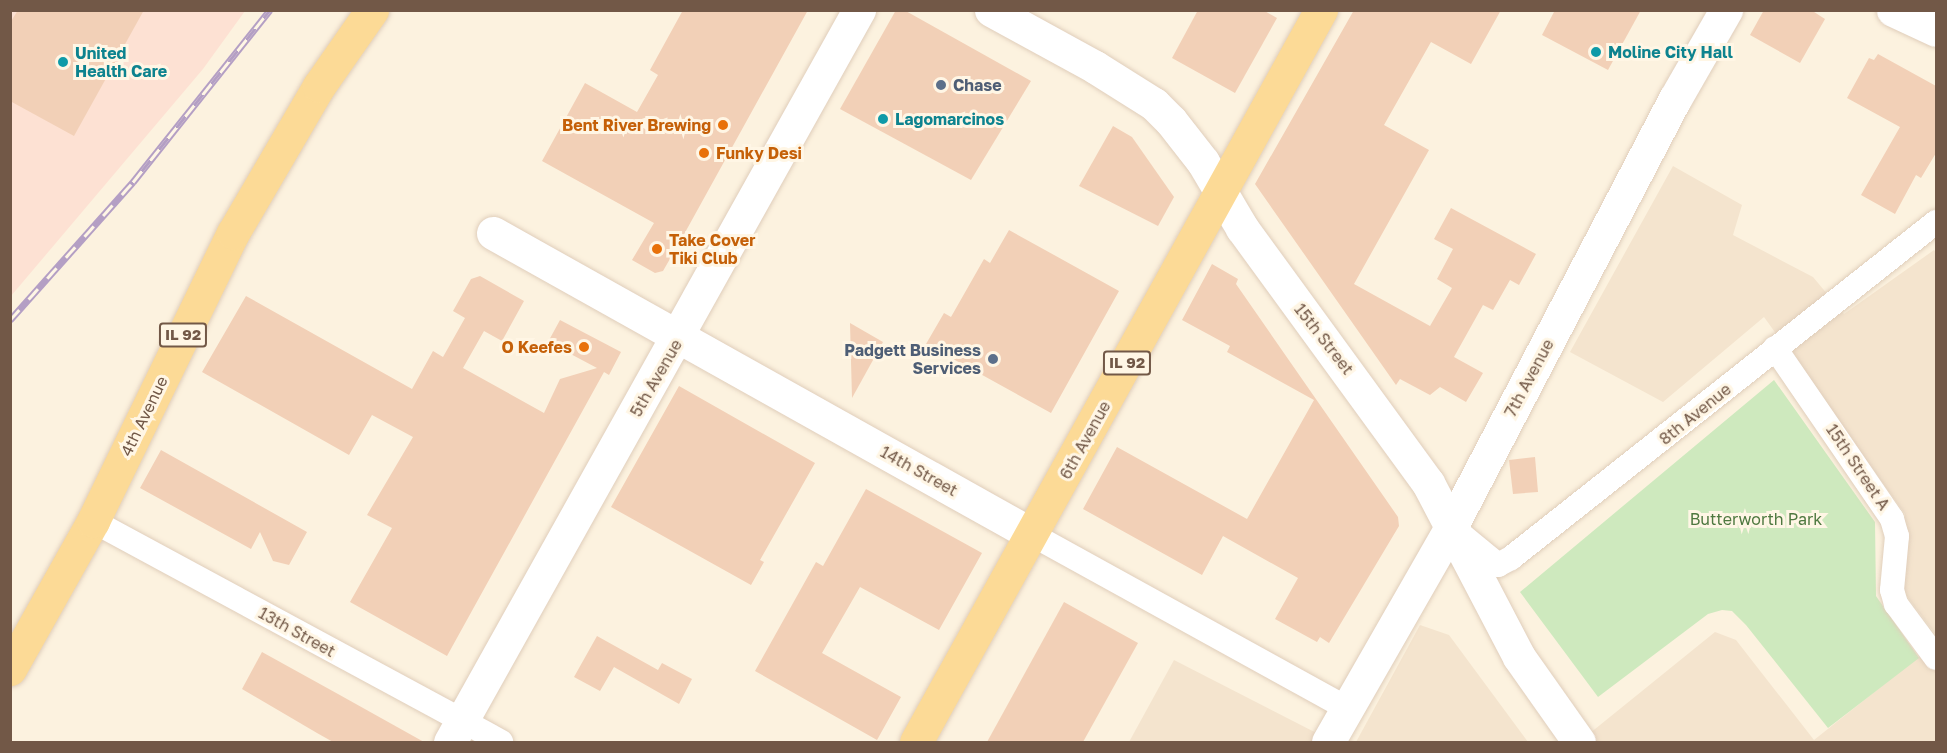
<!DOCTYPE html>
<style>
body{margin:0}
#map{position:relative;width:1947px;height:753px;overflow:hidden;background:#fcf2df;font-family:"Golos Text",sans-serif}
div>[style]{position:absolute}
.residential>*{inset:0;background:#f4e4ce}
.commercial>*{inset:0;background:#fde1d3}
.green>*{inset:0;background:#cee9be}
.building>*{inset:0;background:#f2d0b7}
.roads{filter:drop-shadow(0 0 2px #e0cebb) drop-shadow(0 0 2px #e0cebb)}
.street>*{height:24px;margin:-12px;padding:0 12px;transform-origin:12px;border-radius:12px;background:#fff}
.secondary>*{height:33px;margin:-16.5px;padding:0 16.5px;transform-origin:16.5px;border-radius:16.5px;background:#fff}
.primary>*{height:33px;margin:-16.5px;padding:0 16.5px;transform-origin:16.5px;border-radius:16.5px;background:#fcda96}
.rail>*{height:7px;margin-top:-3.5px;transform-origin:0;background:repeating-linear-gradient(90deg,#fff6e5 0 14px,#b49fc4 0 28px);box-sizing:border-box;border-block:2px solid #b49fc4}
.dots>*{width:16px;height:16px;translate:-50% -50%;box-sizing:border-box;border:3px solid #fff6e5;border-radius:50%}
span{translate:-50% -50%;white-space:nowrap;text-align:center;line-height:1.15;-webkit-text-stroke:6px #fff6e5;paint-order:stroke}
.shield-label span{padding:2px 4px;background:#fff6e5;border:2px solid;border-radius:4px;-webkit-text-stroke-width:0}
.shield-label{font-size:15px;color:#725847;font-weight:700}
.culture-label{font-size:16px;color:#0d838f;font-weight:700}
.left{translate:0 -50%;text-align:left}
.service-label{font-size:16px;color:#4e5e75;font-weight:700}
.right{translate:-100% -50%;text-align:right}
.food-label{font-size:16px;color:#c56008;font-weight:700}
.street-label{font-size:16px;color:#725847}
.park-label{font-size:16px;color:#4e783f}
.frame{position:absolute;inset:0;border:12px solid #725847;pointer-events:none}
</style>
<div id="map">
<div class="residential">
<i style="clip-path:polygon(1673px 166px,1742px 205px,1733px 235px,1813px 277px,1844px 314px,1934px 250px,1936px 253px,1936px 635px,1903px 591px,1905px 514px,1764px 317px,1663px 402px,1570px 352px)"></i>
<i style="clip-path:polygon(1420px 625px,1449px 635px,1528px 742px,1356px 742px)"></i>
<i style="clip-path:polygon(1715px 632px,1736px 640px,1814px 740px,1936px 643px,1936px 742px,1579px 742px)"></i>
<i style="clip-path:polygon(1174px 660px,1334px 742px,1129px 742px)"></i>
</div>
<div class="commercial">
<i style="clip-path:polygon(11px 11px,245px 11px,203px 69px,11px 296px)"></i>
</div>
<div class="green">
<i style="clip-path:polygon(1774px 380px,1875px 522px,1876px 596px,1919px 658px,1828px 728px,1746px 625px,1732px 611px,1722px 610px,1708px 614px,1598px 697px,1520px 592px)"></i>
</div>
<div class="building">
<i style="clip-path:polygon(18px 10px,144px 10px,74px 136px,10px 101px,10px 23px)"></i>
<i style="clip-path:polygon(683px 10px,808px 10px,682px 238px,663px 271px,655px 273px,632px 260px,654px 223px,542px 161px,585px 83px,637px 112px,658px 75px,650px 70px)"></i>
<i style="clip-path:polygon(896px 10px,904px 10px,1031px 81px,971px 180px,840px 109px)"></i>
<i style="clip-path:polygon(1198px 10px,1263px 10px,1277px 18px,1235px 93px,1172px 58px)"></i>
<i style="clip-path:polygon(1354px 10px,1501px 10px,1471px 64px,1431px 42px,1384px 125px,1429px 150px,1354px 284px,1430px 326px,1452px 288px,1437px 279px,1453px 249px,1434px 239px,1451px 208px,1536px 254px,1519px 285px,1510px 280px,1493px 310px,1483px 305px,1454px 357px,1483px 373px,1466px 402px,1440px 387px,1430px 395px,1400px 379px,1396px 385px,1255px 184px)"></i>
<i style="clip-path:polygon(1555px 10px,1641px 10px,1608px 70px,1542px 35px)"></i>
<i style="clip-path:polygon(1764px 10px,1811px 10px,1825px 19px,1800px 63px,1750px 35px)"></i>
<i style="clip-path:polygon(1878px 54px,1936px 86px,1936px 153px,1921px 178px,1916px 175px,1895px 214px,1861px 195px,1900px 127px,1847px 98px,1869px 58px,1874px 60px)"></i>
<i style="clip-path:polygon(1113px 126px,1132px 137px,1174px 197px,1158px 226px,1079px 186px)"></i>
<i style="clip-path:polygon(1009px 230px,1119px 291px,1051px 413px,926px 344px,944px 313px,951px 317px,984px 259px,990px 263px)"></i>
<i style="clip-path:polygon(1212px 264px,1238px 279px,1236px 284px,1398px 517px,1399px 526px,1329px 643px,1320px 637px,1317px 642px,1275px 619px,1298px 578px,1223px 536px,1202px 575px,1083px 509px,1117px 447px,1247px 519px,1314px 400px,1227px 352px,1230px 346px,1182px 320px)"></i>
<i style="clip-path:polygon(480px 276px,524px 301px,502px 341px,484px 331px,463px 368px,544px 413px,560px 379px,597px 368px,548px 342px,560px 320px,621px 352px,609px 375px,604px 372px,447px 656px,350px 602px,392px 528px,367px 515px,413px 437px,372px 415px,349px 455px,202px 372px,246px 296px,412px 389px,433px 351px,443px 357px,465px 318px,453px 311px,471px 279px)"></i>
<i style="clip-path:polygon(850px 323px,883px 342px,852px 398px)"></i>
<i style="clip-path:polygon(679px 386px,815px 463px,760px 560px,764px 562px,751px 585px,611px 507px)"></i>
<i style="clip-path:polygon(161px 450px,307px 532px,289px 565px,273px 561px,260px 532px,251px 549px,140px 488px)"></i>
<i style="clip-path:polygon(1535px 457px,1538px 492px,1513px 494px,1509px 460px)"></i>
<i style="clip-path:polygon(866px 489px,982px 553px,939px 630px,860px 587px,822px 653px,901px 697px,877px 740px,755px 671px,816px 562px,823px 566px)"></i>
<i style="clip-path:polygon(1064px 602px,1138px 643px,1083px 742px,987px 742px)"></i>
<i style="clip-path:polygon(597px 636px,658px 670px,662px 663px,692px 679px,679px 704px,614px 667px,600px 691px,574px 677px)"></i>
<i style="clip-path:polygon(262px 652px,338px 694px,424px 742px,333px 742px,317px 733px,242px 689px)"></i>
</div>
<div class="roads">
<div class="street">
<i style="left:1775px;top:348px;width:207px;rotate:55.6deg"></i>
<i style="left:1892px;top:519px;width:18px;rotate:74deg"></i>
<i style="left:1897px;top:536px;width:54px;rotate:95.3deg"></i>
<i style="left:1892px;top:590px;width:15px;rotate:74deg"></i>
<i style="left:1896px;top:604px;width:67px;rotate:53.5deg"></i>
<i style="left:93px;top:521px;width:464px;rotate:28.4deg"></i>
<i style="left:1458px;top:532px;width:52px;rotate:39.5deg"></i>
<i style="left:1498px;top:565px;width:15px;rotate:-28deg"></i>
<i style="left:1511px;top:558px;width:542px;rotate:-38.33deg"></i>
<i style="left:1033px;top:535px;width:358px;rotate:28.9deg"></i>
</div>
<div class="secondary">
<i style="left:991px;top:10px;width:119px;rotate:28.7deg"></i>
<i style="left:1095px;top:67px;width:70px;rotate:32.1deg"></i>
<i style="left:1154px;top:104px;width:24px;rotate:45deg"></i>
<i style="left:1171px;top:121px;width:52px;rotate:52deg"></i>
<i style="left:1203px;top:162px;width:77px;rotate:59.4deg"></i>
<i style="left:1242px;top:228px;width:316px;rotate:53.9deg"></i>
<i style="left:1428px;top:483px;width:196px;rotate:62.4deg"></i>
<i style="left:1519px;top:657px;width:104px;rotate:54.8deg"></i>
<i style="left:1893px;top:10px;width:47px;rotate:24.9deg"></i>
<i style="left:493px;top:233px;width:619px;rotate:29.22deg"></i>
<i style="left:450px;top:742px;width:839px;rotate:-60.81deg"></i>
<i style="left:1328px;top:742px;width:248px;rotate:-60.2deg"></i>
<i style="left:1451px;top:527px;width:483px;rotate:-62.4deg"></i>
<i style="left:1675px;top:99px;width:103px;rotate:-60.2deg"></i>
</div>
<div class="primary">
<i style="left:10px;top:669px;width:170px;rotate:-60.7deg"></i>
<i style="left:93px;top:521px;width:320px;rotate:-64.1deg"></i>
<i style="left:233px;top:233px;width:170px;rotate:-59.7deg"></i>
<i style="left:319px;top:86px;width:93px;rotate:-55.1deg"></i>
<i style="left:916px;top:742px;width:837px;rotate:-61.05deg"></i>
</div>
</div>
<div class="rail">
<i style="left:10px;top:320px;width:185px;rotate:-48.3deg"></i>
<i style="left:133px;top:182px;width:220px;rotate:-51.5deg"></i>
</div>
<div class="dots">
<i style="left:1596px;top:52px;background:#0f9aa8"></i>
<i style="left:63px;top:62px;background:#0f9aa8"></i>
<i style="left:941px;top:85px;background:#5c6f8a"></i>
<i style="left:883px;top:119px;background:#0f9aa8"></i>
<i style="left:723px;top:125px;background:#e8710a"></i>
<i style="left:704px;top:153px;background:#e8710a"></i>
<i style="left:657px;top:249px;background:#e8710a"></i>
<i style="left:584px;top:347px;background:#e8710a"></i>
<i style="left:993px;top:359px;background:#5c6f8a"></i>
</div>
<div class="shield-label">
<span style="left:183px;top:335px">IL 92</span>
<span style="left:1127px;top:363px">IL 92</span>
</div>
<div class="culture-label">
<span class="left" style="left:1608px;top:52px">Moline City Hall</span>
<span class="left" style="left:75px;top:62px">United<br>Health Care</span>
<span class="left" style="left:895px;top:119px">Lagomarcinos</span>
</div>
<div class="service-label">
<span class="left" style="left:953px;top:85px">Chase</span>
<span class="right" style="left:981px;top:359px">Padgett Business<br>Services</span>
</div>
<div class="food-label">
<span class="right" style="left:711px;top:125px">Bent River Brewing</span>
<span class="left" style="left:716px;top:153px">Funky Desi</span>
<span class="left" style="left:669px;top:249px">Take Cover<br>Tiki Club</span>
<span class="right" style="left:572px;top:347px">O Keefes</span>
</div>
<div class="street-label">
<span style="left:1324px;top:339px;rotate:52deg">15th Street</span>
<span style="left:656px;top:378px;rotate:-60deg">5th Avenue</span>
<span style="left:1529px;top:378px;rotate:-62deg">7th Avenue</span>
<span style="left:1695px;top:414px;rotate:-39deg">8th Avenue</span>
<span style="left:144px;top:416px;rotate:-64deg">4th Avenue</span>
<span style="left:1085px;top:440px;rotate:-61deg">6th Avenue</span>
<span style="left:1858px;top:467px;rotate:56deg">15th Street A</span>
<span style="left:919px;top:471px;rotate:29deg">14th Street</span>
<span style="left:297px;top:632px;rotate:29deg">13th Street</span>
</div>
<div class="park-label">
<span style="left:1756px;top:519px">Butterworth Park</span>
</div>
<div class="frame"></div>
</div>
